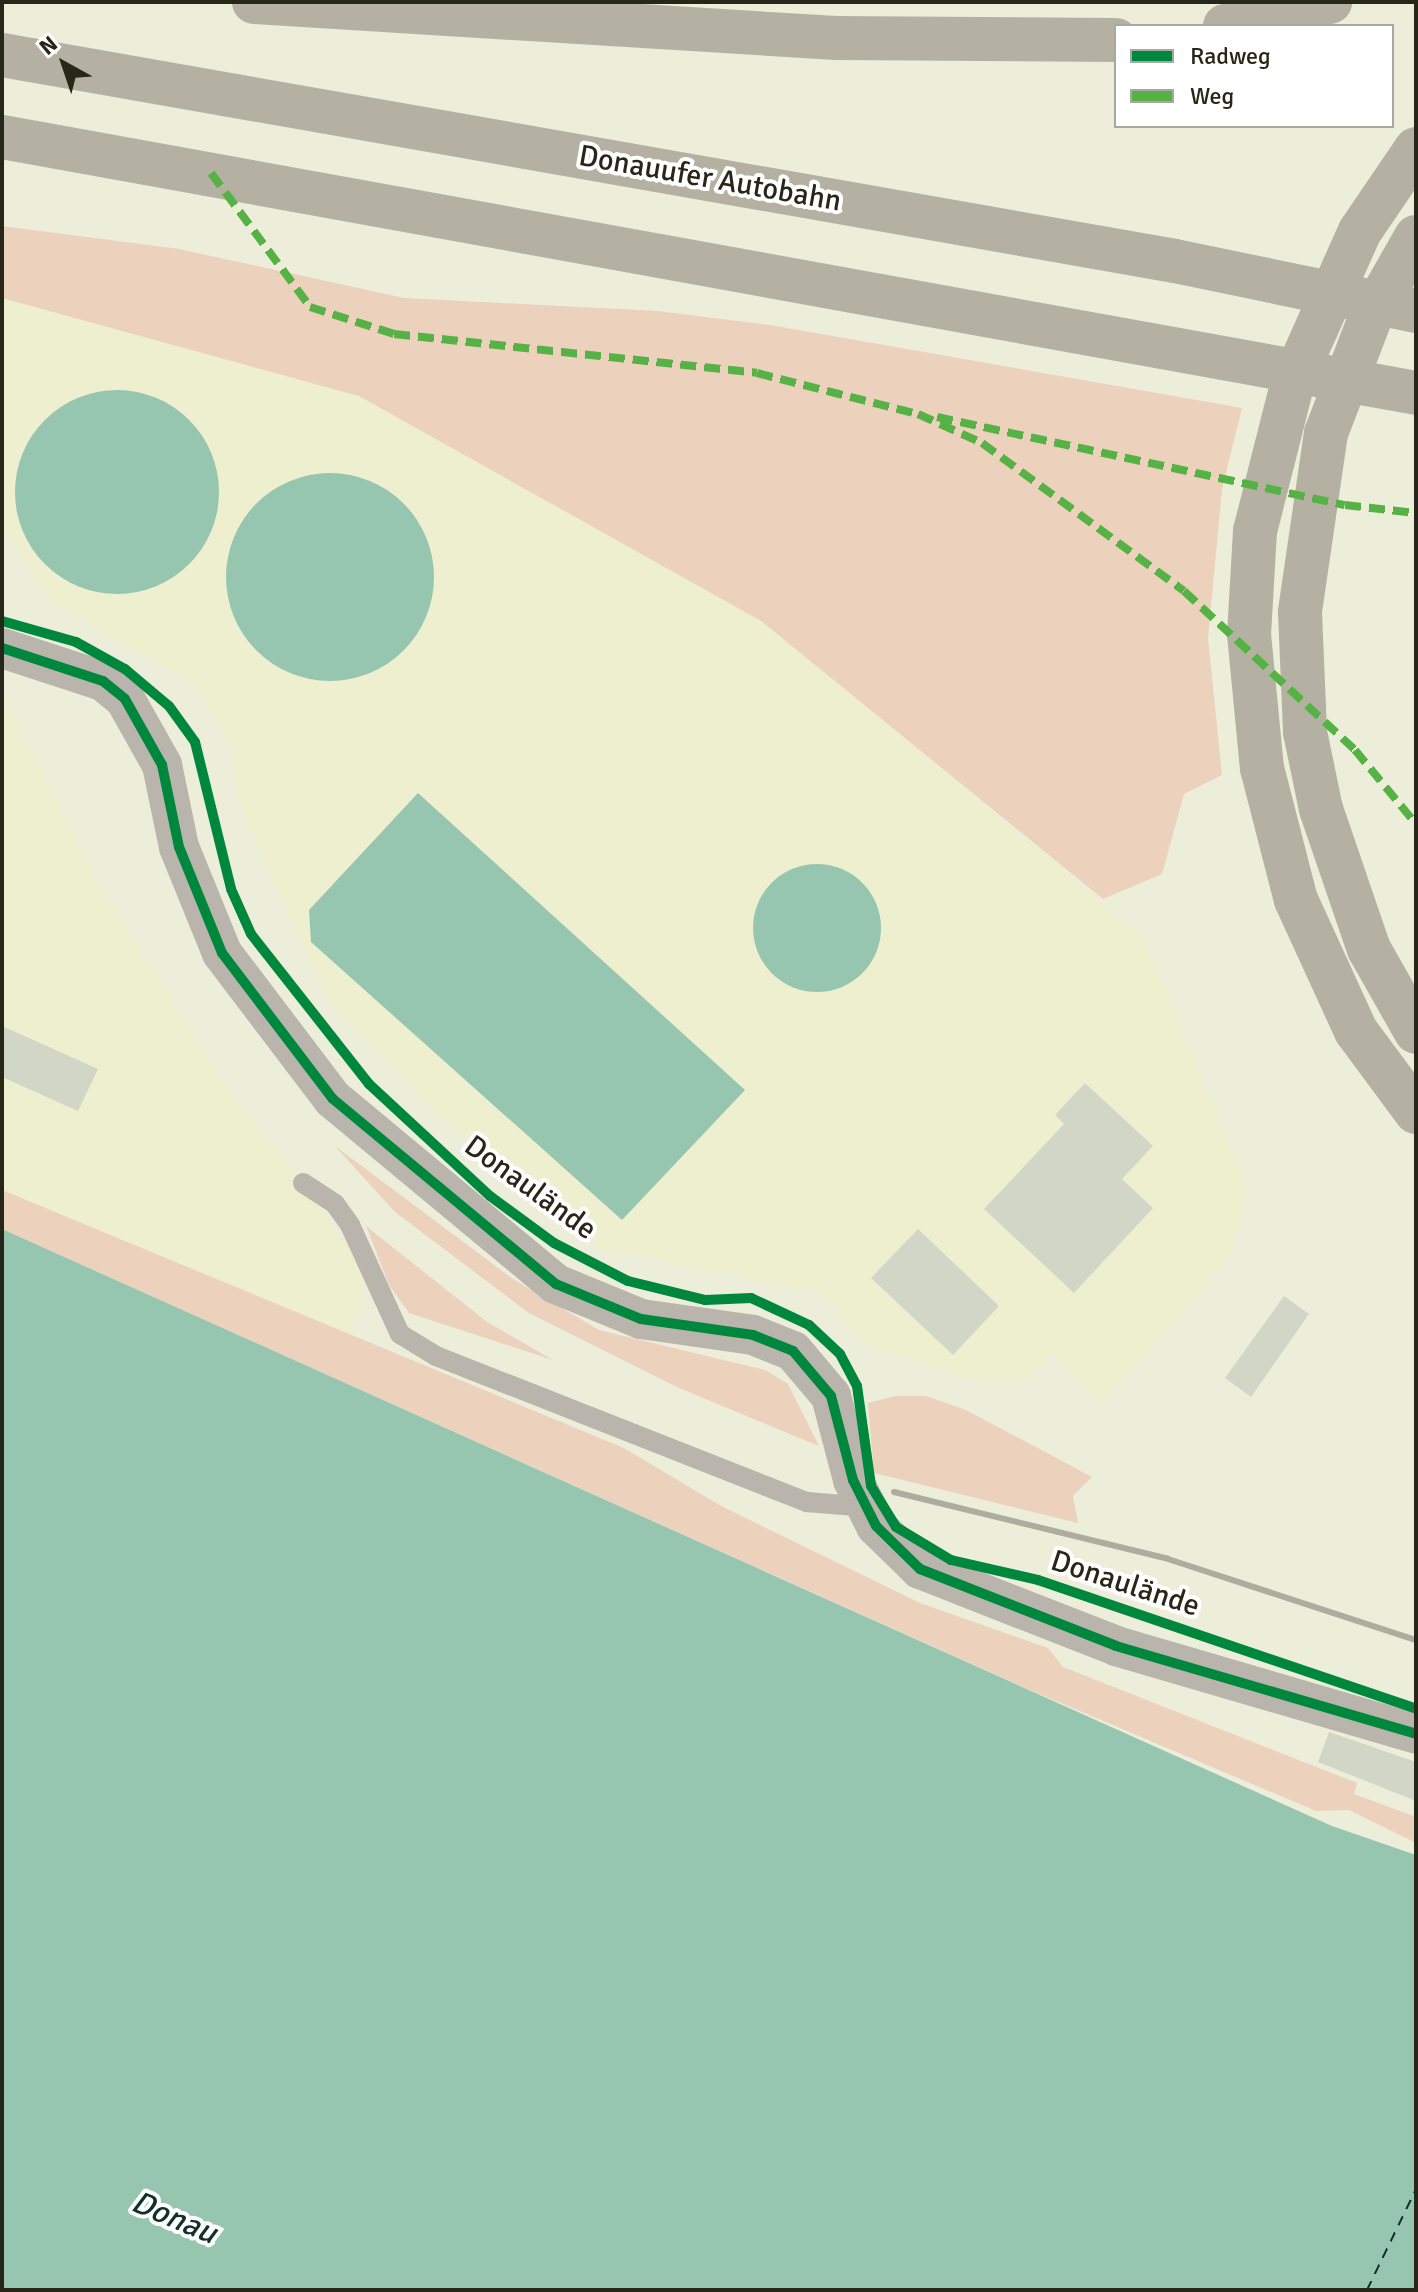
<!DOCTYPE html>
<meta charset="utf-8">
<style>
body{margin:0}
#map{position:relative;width:1418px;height:2292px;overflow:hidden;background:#edeeda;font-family:Signika,sans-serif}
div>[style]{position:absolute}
.built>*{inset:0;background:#eeefce}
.green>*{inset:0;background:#ecd1bc}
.water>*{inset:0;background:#97c6b0}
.round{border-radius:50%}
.ferry>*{height:2px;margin-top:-1px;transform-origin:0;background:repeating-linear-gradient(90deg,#113127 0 10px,transparent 0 18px)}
.building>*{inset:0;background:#d2d6c7}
.lane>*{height:20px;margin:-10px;padding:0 10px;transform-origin:10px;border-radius:10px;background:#b9b5ac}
.street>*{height:40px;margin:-20px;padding:0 20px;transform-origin:20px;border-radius:20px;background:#b9b5ac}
.highway>*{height:44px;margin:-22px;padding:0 22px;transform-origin:22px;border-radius:22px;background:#b5b1a2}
.rail>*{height:6px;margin:-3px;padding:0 3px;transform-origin:3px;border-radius:3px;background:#adac9f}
.quiet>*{height:8px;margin-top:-4px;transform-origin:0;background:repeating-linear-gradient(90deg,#56b245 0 16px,transparent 0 24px)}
.cycleway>*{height:10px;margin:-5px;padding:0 5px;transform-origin:5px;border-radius:5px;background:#00873e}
span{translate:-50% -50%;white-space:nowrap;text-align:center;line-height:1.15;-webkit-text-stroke:8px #fff;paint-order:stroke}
.street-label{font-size:30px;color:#262619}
.water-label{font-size:32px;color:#113127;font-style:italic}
.frame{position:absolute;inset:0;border:4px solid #262619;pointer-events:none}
.legend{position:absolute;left:1114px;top:24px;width:280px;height:104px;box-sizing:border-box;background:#fff;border:2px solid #a8a8a3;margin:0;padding:10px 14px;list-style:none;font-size:24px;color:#262619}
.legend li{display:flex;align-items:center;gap:16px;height:40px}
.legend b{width:40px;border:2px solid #a8a8a3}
.north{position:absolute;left:24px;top:24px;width:80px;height:80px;-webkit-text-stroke:6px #fff;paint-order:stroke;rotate:320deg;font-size:22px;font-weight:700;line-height:32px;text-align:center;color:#262619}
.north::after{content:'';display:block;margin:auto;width:28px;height:36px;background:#262619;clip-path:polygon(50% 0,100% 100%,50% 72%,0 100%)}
</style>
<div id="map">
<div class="built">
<i style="clip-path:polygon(2px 298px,359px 396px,761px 621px,1144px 938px,1248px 1188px,1231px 1257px,1101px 1403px,1050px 1353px,1025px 1383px,968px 1377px,868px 1346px,819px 1293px,602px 1249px,440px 1117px,326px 997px,239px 805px,230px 743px,192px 682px,54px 605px,2px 527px)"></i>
<i style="clip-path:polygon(2px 692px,101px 889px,235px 1097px,356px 1256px,366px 1281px,350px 1334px,2px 1190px)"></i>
</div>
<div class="green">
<i style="clip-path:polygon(2px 226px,179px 249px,404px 298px,658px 311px,770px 325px,1242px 408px,1222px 489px,1208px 638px,1222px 775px,1184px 794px,1162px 874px,1103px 899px,761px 621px,359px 396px,2px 298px)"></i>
<i style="clip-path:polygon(335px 1146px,513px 1279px,599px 1330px,765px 1370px,788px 1384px,819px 1446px,679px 1388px,529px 1313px,395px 1212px)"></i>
<i style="clip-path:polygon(2px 1190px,624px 1448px,721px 1506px,920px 1603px,1048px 1648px,1063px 1667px,1357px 1783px,1354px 1794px,1416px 1817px,1416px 1843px,1349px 1810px,1316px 1811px,1030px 1690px,2px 1229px)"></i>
<i style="clip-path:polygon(366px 1226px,487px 1322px,553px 1360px,409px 1313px,389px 1285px)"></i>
<i style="clip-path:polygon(895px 1396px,926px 1396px,966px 1410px,1092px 1477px,1073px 1496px,1078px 1523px,874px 1473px,868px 1403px)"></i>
</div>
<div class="water">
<i class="round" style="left:15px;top:390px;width:204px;height:204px"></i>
<i class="round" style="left:226px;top:473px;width:208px;height:208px"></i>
<i style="clip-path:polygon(418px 793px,745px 1090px,622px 1220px,311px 942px,309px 910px)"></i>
<i class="round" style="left:753px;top:864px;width:128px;height:128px"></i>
<i style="clip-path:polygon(2px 1229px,1332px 1826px,1416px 1855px,1416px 2290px,2px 2290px)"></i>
</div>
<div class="ferry">
<i style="left:1367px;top:2290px;width:112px;rotate:-64.1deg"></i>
</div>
<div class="building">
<i style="clip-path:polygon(2px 1026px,98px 1069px,78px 1111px,2px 1077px)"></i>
<i style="clip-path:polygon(1085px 1083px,1153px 1146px,1122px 1179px,1153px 1208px,1074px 1293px,984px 1209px,1064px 1124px,1055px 1115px)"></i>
<i style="clip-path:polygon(918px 1229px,999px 1306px,953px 1355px,871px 1278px)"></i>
<i style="clip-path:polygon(1284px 1296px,1309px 1314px,1251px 1397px,1225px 1378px)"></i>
<i style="clip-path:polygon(1329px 1732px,1416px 1762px,1416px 1801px,1318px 1762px)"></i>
</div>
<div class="lane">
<i style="left:303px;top:1183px;width:38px;rotate:33deg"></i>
<i style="left:335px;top:1204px;width:26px;rotate:54deg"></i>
<i style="left:350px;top:1225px;width:120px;rotate:65.4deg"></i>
<i style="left:400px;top:1334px;width:42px;rotate:31.4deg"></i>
<i style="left:436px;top:1356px;width:399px;rotate:21.5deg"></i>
<i style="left:807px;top:1502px;width:60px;rotate:4.8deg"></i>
</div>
<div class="street">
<i style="left:2px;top:648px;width:106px;rotate:18.1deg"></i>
<i style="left:103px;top:681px;width:28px;rotate:39deg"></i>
<i style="left:125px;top:699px;width:76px;rotate:60.7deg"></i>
<i style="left:162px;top:765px;width:84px;rotate:78.3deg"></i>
<i style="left:179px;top:847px;width:114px;rotate:67.9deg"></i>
<i style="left:222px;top:953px;width:183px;rotate:52.8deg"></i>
<i style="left:333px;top:1099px;width:290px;rotate:39.7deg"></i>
<i style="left:556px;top:1284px;width:92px;rotate:22.4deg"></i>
<i style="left:641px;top:1319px;width:113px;rotate:8.1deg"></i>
<i style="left:753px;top:1335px;width:43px;rotate:21.8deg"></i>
<i style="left:793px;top:1351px;width:59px;rotate:49.8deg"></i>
<i style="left:831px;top:1396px;width:87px;rotate:75.3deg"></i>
<i style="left:853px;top:1480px;width:51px;rotate:63.4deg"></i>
<i style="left:876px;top:1526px;width:62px;rotate:44.3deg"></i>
<i style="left:920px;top:1569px;width:211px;rotate:21.4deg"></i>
<i style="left:1116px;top:1646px;width:313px;rotate:16.3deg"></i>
</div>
<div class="highway">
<i style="left:254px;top:2px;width:583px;rotate:3.54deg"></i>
<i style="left:836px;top:38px;width:280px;rotate:0.4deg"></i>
<i style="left:1225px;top:26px;width:108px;rotate:-12.9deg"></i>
<i style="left:2px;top:55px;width:1191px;rotate:9.96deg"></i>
<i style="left:1175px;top:261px;width:246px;rotate:11.7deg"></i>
<i style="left:2px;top:137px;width:1437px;rotate:10.26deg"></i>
<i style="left:1416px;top:149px;width:99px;rotate:124.3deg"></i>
<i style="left:1360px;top:231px;width:164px;rotate:114.1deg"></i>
<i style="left:1293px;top:381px;width:155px;rotate:104.2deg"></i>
<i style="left:1255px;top:531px;width:103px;rotate:93.3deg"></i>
<i style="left:1249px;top:634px;width:135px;rotate:84.5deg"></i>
<i style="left:1262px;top:768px;width:136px;rotate:75.6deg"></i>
<i style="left:1296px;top:900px;width:144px;rotate:65.4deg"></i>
<i style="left:1356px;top:1031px;width:101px;rotate:53.5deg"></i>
<i style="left:1416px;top:237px;width:91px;rotate:119.7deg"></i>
<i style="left:1371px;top:316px;width:125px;rotate:111deg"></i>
<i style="left:1326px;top:433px;width:181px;rotate:98.3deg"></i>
<i style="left:1300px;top:612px;width:120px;rotate:87.6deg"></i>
<i style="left:1305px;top:732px;width:79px;rotate:78.3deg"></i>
<i style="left:1321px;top:809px;width:148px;rotate:71.1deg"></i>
<i style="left:1369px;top:949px;width:95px;rotate:60.5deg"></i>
</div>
<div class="rail">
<i style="left:894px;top:1492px;width:282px;rotate:13.7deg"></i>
<i style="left:1168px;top:1559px;width:261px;rotate:18.1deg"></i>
</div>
<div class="quiet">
<i style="left:211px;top:173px;width:167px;rotate:53.5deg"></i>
<i style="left:310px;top:307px;width:88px;rotate:17.8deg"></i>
<i style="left:394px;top:334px;width:365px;rotate:6.1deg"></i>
<i style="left:757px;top:373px;width:166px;rotate:14.3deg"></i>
<i style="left:918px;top:414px;width:70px;rotate:24.4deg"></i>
<i style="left:982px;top:443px;width:250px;rotate:36.2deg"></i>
<i style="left:1184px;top:591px;width:233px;rotate:42.9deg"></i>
<i style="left:1355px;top:750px;width:96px;rotate:50.5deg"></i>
<i style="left:937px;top:417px;width:417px;rotate:12.2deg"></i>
<i style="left:1345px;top:505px;width:71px;rotate:6.4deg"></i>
</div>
<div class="cycleway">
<i style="left:2px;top:621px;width:77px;rotate:15.8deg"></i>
<i style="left:76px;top:642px;width:56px;rotate:28.9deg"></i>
<i style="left:125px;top:669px;width:57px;rotate:40.1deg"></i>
<i style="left:169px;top:706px;width:44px;rotate:54.2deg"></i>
<i style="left:195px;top:742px;width:151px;rotate:76.2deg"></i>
<i style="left:231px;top:889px;width:49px;rotate:66deg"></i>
<i style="left:251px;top:934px;width:191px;rotate:51.8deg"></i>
<i style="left:369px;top:1084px;width:165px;rotate:42.8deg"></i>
<i style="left:490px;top:1196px;width:79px;rotate:36.3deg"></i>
<i style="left:554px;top:1243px;width:83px;rotate:27.2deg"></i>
<i style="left:628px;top:1281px;width:79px;rotate:13.9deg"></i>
<i style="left:705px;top:1300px;width:46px;rotate:-2.5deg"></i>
<i style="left:751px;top:1298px;width:64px;rotate:25deg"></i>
<i style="left:809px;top:1325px;width:42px;rotate:43.1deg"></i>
<i style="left:840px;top:1354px;width:36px;rotate:62deg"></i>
<i style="left:857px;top:1386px;width:101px;rotate:82deg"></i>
<i style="left:871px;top:1486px;width:48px;rotate:58.6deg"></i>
<i style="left:896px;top:1527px;width:64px;rotate:31deg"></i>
<i style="left:951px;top:1560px;width:89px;rotate:12.9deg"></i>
<i style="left:1038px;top:1580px;width:399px;rotate:18.8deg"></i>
<i style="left:2px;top:648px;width:106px;rotate:18.1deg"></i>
<i style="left:103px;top:681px;width:28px;rotate:39deg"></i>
<i style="left:125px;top:699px;width:76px;rotate:60.7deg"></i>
<i style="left:162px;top:765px;width:84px;rotate:78.3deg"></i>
<i style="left:179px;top:847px;width:114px;rotate:67.9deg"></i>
<i style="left:222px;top:953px;width:183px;rotate:52.8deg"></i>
<i style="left:333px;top:1099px;width:290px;rotate:39.7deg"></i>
<i style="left:556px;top:1284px;width:92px;rotate:22.4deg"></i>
<i style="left:641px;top:1319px;width:113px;rotate:8.1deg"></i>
<i style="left:753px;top:1335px;width:43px;rotate:21.8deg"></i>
<i style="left:793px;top:1351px;width:59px;rotate:49.8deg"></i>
<i style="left:831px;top:1396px;width:87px;rotate:75.3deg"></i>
<i style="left:853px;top:1480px;width:51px;rotate:63.4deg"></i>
<i style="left:876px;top:1526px;width:62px;rotate:44.3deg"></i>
<i style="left:920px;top:1569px;width:211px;rotate:21.4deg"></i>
<i style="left:1116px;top:1646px;width:313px;rotate:16.3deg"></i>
</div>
<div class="street-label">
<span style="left:710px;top:179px;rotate:10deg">Donauufer Autobahn</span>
<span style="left:530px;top:1188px;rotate:36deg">Donaulände</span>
<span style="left:1125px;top:1584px;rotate:18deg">Donaulände</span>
</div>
<div class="water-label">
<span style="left:174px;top:2218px;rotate:23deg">Donau</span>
</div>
<div class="frame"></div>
<ul class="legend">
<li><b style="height:10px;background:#00873e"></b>Radweg</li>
<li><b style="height:10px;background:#56b245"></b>Weg</li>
</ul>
<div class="north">N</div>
</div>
